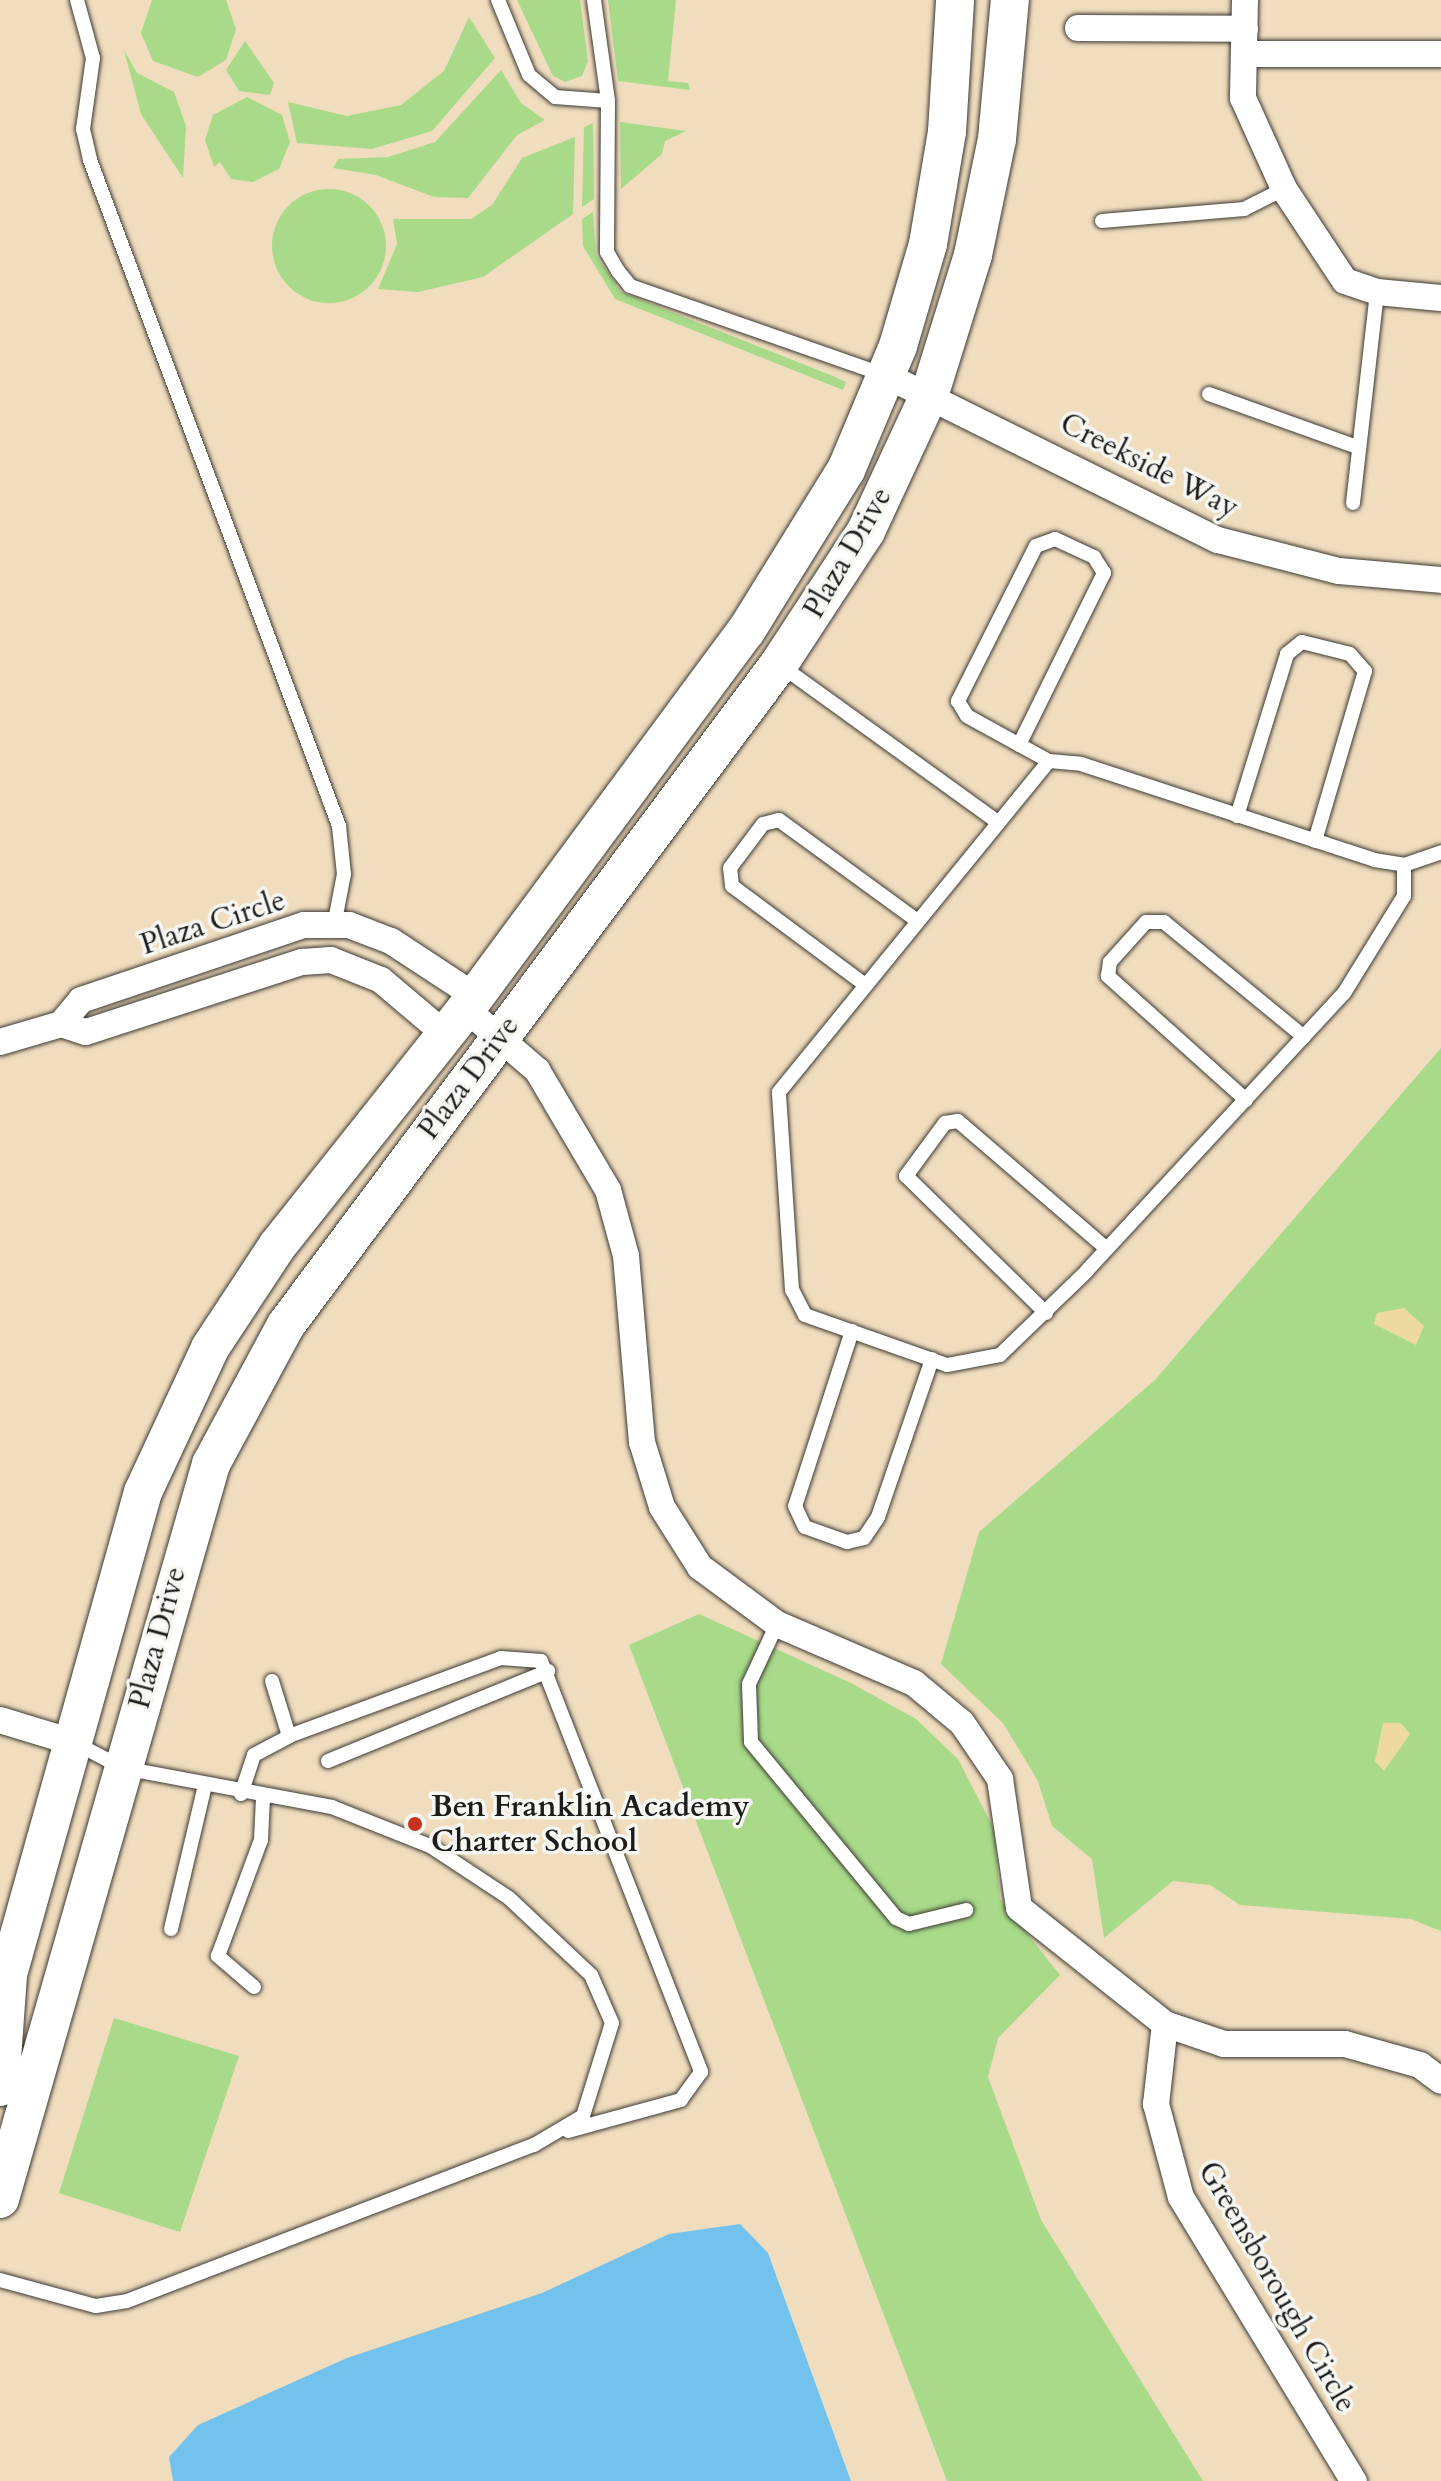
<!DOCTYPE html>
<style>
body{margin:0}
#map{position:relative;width:1441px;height:2481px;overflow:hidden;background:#f0ddbe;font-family:Cardo,serif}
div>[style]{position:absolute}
.green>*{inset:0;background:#a8da89}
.round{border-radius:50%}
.sand>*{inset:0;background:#eeda9e}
.water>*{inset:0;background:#72c2ed}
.roads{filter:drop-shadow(0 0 2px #3c3934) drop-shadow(0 0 2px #3c3934)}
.lane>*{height:14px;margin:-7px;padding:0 7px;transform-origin:7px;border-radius:7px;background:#fff}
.street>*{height:26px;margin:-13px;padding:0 13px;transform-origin:13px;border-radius:13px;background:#fff}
.secondary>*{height:38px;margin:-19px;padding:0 19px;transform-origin:19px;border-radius:19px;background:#fff}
.dots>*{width:22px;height:22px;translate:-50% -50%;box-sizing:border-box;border:4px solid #f6f6f2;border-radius:50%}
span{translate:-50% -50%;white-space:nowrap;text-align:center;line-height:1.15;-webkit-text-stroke:7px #f6f6f2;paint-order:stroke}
.street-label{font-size:30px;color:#1c1c1c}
.poi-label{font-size:30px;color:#1c1c1c;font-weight:700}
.left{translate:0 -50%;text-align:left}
</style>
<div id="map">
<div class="green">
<i style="clip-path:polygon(152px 0,226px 0,236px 29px,226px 60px,198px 77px,153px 61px,141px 33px)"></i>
<i style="clip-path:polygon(517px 0,580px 0,588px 61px,582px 76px,565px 82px,553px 76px)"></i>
<i style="clip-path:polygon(608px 0,676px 0,668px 81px,688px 83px,690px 90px,618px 81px)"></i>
<i style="clip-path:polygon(469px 17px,495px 58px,432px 131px,372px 149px,297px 143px,288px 102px,347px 116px,401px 105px,444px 71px)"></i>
<i style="clip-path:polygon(245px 41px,274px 83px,270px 95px,239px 91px,226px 70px)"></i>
<i style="clip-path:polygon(124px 50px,137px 73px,174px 92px,186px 126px,183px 178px,141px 114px)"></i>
<i style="clip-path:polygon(501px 70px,521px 103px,545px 120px,517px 135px,468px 198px,434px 197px,376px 175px,333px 168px,338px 159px,388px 157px,435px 142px)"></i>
<i style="clip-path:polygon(247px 97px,282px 115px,290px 142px,279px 169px,253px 182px,231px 179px,220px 162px,214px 167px,205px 140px,213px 115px)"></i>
<i style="clip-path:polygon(620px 122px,686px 131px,665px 141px,662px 154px,621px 189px)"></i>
<i style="clip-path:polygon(593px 123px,594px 199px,582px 207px,584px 127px)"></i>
<i style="clip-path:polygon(575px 137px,573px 214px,483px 277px,418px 292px,378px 289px,397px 244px,393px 219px,471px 219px,492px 205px,522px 158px)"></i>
<i class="round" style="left:272px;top:189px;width:114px;height:114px"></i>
<i style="clip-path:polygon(593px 212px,596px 255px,621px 292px,833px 376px,846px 382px,843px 390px,615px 299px,583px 246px,582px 219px)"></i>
<i style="clip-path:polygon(1441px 1048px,1441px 1931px,1411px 1919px,1240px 1905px,1210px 1885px,1173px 1881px,1104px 1938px,1092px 1859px,1052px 1826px,1038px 1781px,1003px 1723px,941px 1664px,979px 1532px,1155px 1380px)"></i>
<i style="clip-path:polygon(699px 1614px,851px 1683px,916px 1719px,958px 1759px,994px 1829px,1000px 1899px,1060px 1975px,998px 2038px,988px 2077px,1041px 2220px,1203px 2481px,947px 2481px,629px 1645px)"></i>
<i style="clip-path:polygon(114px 2018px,239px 2056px,180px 2232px,59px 2193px)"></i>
</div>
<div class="sand">
<i style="clip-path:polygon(1404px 1308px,1424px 1326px,1416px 1345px,1374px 1324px,1377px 1313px)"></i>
<i style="clip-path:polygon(1383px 1723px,1401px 1723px,1410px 1734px,1384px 1771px,1375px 1761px)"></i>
</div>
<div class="water">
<i style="clip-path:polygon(740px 2224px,768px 2253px,851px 2481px,173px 2481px,169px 2457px,198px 2425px,347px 2358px,542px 2293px,669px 2234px)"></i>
</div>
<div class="roads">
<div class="lane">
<i style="left:77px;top:0;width:60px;rotate:74.6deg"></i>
<i style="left:93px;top:58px;width:72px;rotate:98deg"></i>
<i style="left:83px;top:129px;width:32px;rotate:77deg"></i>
<i style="left:90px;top:160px;width:711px;rotate:69.5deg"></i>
<i style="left:339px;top:826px;width:48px;rotate:84.1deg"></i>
<i style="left:344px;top:874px;width:53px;rotate:100.9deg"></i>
<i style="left:498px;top:0;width:81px;rotate:67.5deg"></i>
<i style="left:529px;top:75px;width:34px;rotate:40deg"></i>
<i style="left:555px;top:97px;width:53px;rotate:4.3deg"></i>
<i style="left:594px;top:0;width:102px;rotate:82.1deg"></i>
<i style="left:608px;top:101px;width:151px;rotate:90.4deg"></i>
<i style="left:607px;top:252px;width:22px;rotate:60deg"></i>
<i style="left:618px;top:271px;width:19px;rotate:51deg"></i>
<i style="left:630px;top:286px;width:269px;rotate:19.3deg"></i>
<i style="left:1102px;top:221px;width:143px;rotate:-4.8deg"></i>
<i style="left:1244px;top:209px;width:45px;rotate:-26.6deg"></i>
<i style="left:1209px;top:394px;width:157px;rotate:19.7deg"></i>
<i style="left:1353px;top:503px;width:212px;rotate:-83.5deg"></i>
<i style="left:780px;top:665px;width:269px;rotate:35.8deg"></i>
<i style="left:1019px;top:745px;width:192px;rotate:-63.7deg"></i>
<i style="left:1104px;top:573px;width:19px;rotate:-122deg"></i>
<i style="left:1094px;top:557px;width:43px;rotate:-155.2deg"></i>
<i style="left:1055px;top:539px;width:20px;rotate:160deg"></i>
<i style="left:1036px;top:546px;width:174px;rotate:116.7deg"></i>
<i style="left:958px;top:701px;width:17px;rotate:59deg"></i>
<i style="left:967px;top:716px;width:94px;rotate:28.8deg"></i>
<i style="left:1237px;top:816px;width:170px;rotate:-72.8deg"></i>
<i style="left:1287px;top:654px;width:19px;rotate:-39deg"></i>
<i style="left:1302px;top:642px;width:49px;rotate:14deg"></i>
<i style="left:1350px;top:654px;width:23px;rotate:49deg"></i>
<i style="left:1365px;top:671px;width:177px;rotate:106.4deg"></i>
<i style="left:1404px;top:865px;width:31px;rotate:90deg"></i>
<i style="left:1404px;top:896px;width:114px;rotate:121.7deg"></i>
<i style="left:1344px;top:993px;width:379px;rotate:132.8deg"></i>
<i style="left:1087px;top:1271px;width:121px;rotate:136deg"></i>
<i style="left:1000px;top:1355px;width:54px;rotate:169.3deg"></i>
<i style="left:947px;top:1365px;width:151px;rotate:-160.6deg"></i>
<i style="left:805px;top:1315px;width:28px;rotate:-117deg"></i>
<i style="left:792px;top:1290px;width:198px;rotate:-93.8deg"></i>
<i style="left:779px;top:1092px;width:427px;rotate:-50.8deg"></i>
<i style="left:1049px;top:761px;width:32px;rotate:5deg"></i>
<i style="left:1081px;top:764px;width:308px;rotate:18.1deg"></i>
<i style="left:1374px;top:860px;width:30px;rotate:9deg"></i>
<i style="left:1404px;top:865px;width:39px;rotate:-19deg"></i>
<i style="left:864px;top:984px;width:164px;rotate:-143.4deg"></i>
<i style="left:732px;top:886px;width:18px;rotate:-96deg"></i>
<i style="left:730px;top:868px;width:55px;rotate:-53.1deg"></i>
<i style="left:763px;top:824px;width:16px;rotate:-14deg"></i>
<i style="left:779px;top:820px;width:170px;rotate:36.1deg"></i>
<i style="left:1246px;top:1100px;width:186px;rotate:-138.1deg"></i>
<i style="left:1108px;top:976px;width:14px;rotate:-82deg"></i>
<i style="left:1110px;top:962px;width:54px;rotate:-48deg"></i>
<i style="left:1146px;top:922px;width:18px"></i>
<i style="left:1164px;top:922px;width:181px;rotate:39.4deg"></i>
<i style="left:1046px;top:1313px;width:196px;rotate:-135.6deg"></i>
<i style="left:906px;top:1176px;width:66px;rotate:-53.7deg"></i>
<i style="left:945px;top:1123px;width:13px;rotate:-9deg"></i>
<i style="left:958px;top:1121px;width:196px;rotate:40.7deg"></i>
<i style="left:852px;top:1331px;width:184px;rotate:108deg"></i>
<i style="left:795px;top:1506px;width:23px;rotate:65deg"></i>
<i style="left:805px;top:1527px;width:45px;rotate:19.7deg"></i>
<i style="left:847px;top:1542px;width:17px;rotate:-13deg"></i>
<i style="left:864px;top:1538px;width:25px;rotate:-56deg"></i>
<i style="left:878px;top:1517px;width:167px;rotate:-71.1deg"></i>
<i style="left:777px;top:1624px;width:66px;rotate:115deg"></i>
<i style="left:749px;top:1684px;width:58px;rotate:88deg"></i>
<i style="left:751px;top:1742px;width:228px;rotate:50.5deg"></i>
<i style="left:896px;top:1918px;width:14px;rotate:25deg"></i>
<i style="left:909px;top:1924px;width:59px;rotate:-13.8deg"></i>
<i style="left:272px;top:1681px;width:58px;rotate:72.8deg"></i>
<i style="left:328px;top:1761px;width:238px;rotate:-22.2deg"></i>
<i style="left:241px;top:1794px;width:41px;rotate:-71.6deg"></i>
<i style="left:254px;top:1755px;width:40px;rotate:-28deg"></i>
<i style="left:289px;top:1736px;width:226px;rotate:-20.2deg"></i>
<i style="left:501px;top:1658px;width:40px;rotate:4.3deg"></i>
<i style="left:541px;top:1661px;width:441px;rotate:68.7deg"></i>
<i style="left:701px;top:2072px;width:34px;rotate:126deg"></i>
<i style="left:681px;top:2100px;width:117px;rotate:164.7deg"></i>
<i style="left:171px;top:1929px;width:148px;rotate:-76.7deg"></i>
<i style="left:254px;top:1987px;width:48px;rotate:-139.3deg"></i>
<i style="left:218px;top:1956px;width:124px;rotate:-69.7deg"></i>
<i style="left:261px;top:1840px;width:43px;rotate:-87.3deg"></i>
<i style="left:0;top:2280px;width:99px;rotate:15.2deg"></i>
<i style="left:96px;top:2306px;width:31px;rotate:-9deg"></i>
<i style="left:127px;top:2301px;width:436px;rotate:-21deg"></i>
<i style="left:534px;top:2145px;width:57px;rotate:-30.6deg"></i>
<i style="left:583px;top:2116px;width:97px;rotate:-72.7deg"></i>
<i style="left:612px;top:2023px;width:52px;rotate:-113.6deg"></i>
<i style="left:591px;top:1975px;width:112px;rotate:-136.8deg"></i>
<i style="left:509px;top:1898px;width:95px;rotate:-146.6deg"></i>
<i style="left:430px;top:1846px;width:105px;rotate:-158.3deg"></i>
<i style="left:332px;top:1807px;width:213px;rotate:-169.4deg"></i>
<i style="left:123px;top:1768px;width:54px;rotate:-152.5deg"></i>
</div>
<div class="street">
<i style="left:1245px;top:0;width:98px;rotate:91.2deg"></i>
<i style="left:1243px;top:98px;width:100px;rotate:65.7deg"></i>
<i style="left:1284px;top:189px;width:110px;rotate:56.5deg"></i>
<i style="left:1345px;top:281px;width:34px;rotate:19deg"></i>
<i style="left:1377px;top:292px;width:64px;rotate:5.4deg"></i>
<i style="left:1078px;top:28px;width:167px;rotate:0.3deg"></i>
<i style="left:1245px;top:54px;width:196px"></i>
<i style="left:887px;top:376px;width:369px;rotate:26.4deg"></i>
<i style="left:1218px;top:540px;width:125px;rotate:14.4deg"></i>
<i style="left:1339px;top:571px;width:102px;rotate:5deg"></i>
<i style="left:466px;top:1009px;width:94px;rotate:40.7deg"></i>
<i style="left:537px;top:1070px;width:139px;rotate:59.4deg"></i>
<i style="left:608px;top:1190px;width:68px;rotate:74.7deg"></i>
<i style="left:626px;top:1256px;width:187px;rotate:85.1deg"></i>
<i style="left:642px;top:1442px;width:68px;rotate:72.9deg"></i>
<i style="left:662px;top:1507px;width:71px;rotate:57.7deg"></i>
<i style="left:700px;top:1567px;width:96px;rotate:36.5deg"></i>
<i style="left:777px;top:1624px;width:149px;rotate:23.3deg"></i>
<i style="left:914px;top:1683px;width:62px;rotate:39.8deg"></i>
<i style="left:962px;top:1723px;width:68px;rotate:55.8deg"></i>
<i style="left:1000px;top:1779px;width:130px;rotate:81.6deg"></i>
<i style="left:1019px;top:1908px;width:186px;rotate:38.5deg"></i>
<i style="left:1165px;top:2024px;width:62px;rotate:18.7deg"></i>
<i style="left:1224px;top:2044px;width:121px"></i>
<i style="left:1345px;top:2044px;width:78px;rotate:15.6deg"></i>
<i style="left:1420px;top:2065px;width:26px;rotate:37deg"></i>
<i style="left:61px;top:1024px;width:26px;rotate:18deg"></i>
<i style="left:86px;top:1032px;width:227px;rotate:-18deg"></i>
<i style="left:302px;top:962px;width:29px;rotate:-4deg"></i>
<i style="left:331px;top:960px;width:54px;rotate:21.8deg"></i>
<i style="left:381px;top:980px;width:84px;rotate:40.2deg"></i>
<i style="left:0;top:1042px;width:64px;rotate:-16.4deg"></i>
<i style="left:61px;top:1024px;width:31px;rotate:-50deg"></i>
<i style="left:81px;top:1000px;width:235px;rotate:-18.6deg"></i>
<i style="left:304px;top:925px;width:45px"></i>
<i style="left:349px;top:925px;width:45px;rotate:20.9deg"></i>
<i style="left:391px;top:941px;width:100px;rotate:33.2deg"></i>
<i style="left:0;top:1720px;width:78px;rotate:17deg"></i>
<i style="left:1165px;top:2024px;width:81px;rotate:96.4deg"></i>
<i style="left:1156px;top:2104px;width:96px;rotate:75deg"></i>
<i style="left:1181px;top:2197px;width:333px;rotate:58.7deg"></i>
</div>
<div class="secondary">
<i style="left:0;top:2003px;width:531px;rotate:-74.37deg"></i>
<i style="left:143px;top:1492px;width:159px;rotate:-65deg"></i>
<i style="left:210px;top:1348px;width:123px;rotate:-56.6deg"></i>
<i style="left:278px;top:1245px;width:302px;rotate:-51.5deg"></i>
<i style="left:466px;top:1009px;width:470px;rotate:-53.5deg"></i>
<i style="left:746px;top:631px;width:190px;rotate:-58.2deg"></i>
<i style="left:846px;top:470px;width:134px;rotate:-67.2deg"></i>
<i style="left:898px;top:346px;width:106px;rotate:-73.6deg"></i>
<i style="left:928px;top:244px;width:114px;rotate:-80.4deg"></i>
<i style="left:947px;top:132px;width:132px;rotate:-86.5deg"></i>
<i style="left:0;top:2087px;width:111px;rotate:-85.9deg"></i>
<i style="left:0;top:2199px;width:765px;rotate:-73.98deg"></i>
<i style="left:211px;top:1464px;width:158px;rotate:-61.7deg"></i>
<i style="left:286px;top:1325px;width:825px;rotate:-53.28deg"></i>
<i style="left:779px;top:664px;width:159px;rotate:-56.8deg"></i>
<i style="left:866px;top:531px;width:152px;rotate:-65.1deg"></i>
<i style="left:930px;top:393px;width:145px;rotate:-72.7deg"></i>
<i style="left:973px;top:255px;width:118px;rotate:-78.3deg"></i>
<i style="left:997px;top:139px;width:140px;rotate:-84.7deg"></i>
</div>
</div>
<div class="dots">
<i style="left:415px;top:1824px;background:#c8321e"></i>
</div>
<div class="street-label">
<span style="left:1149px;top:466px;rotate:27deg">Creekside Way</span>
<span style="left:848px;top:553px;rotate:-60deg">Plaza Drive</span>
<span style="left:213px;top:923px;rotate:-18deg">Plaza Circle</span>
<span style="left:469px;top:1078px;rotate:-53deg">Plaza Drive</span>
<span style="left:158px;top:1638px;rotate:-75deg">Plaza Drive</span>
<span style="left:1277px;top:2287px;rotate:60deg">Greensborough Circle</span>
</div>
<div class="poi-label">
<span class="left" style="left:431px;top:1824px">Ben Franklin Academy<br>Charter School</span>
</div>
</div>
